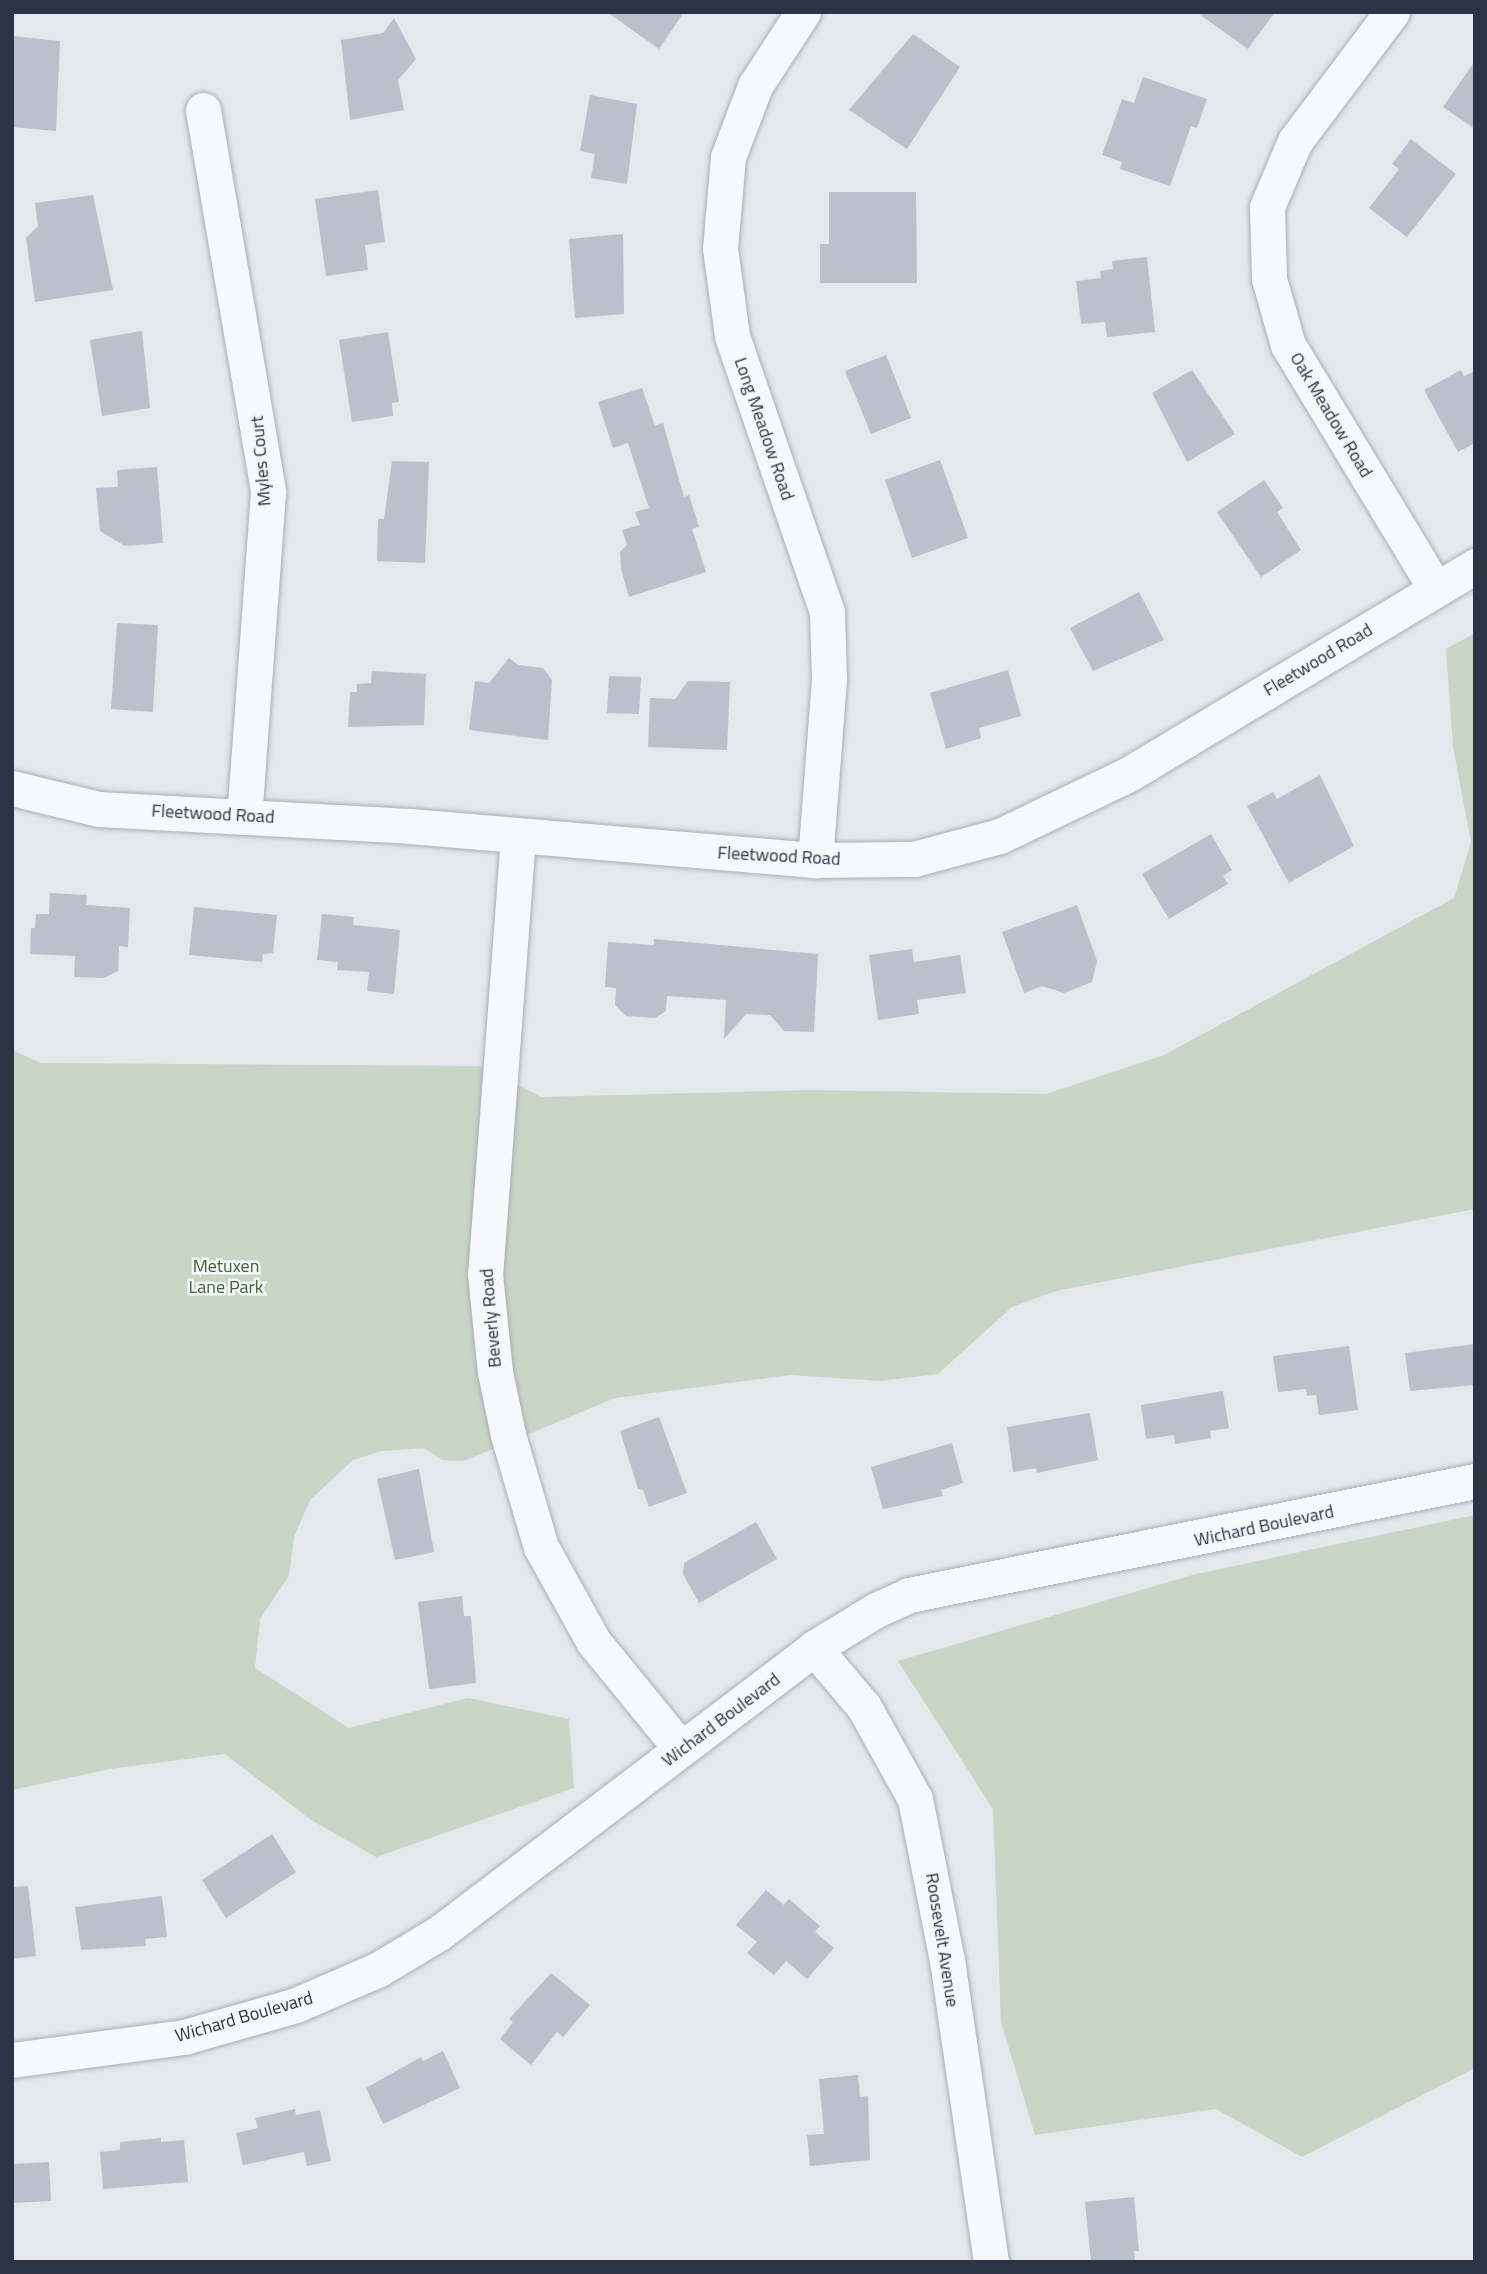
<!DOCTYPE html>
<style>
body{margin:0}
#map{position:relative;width:1487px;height:2274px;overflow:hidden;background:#e4e7ec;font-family:"Titillium Web",sans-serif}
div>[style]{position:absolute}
.green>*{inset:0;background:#c9d6c5}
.building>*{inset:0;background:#bbc0ca}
.roads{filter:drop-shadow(0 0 2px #a9aeb7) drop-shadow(0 0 2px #a9aeb7)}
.street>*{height:35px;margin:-17.5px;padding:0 17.5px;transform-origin:17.5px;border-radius:17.5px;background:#f7f8fa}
span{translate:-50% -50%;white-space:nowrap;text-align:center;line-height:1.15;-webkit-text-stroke:5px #f4f6f9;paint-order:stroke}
.street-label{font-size:18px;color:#2b3445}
.park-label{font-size:18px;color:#3f6138}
.frame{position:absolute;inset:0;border:14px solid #2b3445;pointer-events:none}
</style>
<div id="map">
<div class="green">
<i style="clip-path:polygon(1475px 633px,1475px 1209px,1056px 1291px,1012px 1307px,938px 1374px,880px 1381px,791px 1375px,615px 1398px,464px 1461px,442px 1460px,424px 1448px,382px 1451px,353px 1460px,310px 1500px,294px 1537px,289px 1576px,260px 1619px,255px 1668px,349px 1728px,468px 1698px,569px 1719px,574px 1788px,376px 1857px,311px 1820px,225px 1754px,110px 1769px,12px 1790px,12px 1050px,41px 1063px,478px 1066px,542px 1097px,811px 1090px,1046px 1094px,1164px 1055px,1454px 898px,1471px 842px,1453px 747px,1446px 649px)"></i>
<i style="clip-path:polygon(1475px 1515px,1475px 2068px,1302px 2157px,1216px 2109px,1035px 2135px,1001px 2022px,993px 1809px,898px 1661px,1196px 1574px)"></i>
</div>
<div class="building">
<i style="clip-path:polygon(607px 12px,684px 12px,659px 49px)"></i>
<i style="clip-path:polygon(1196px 12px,1275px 12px,1248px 49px)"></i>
<i style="clip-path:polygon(394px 18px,416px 59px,398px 80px,404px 110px,350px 120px,341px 40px,383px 33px)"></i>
<i style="clip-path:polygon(913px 34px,960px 67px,907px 149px,849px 110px)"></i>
<i style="clip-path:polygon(12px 36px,60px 41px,56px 131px,12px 127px)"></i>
<i style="clip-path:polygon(1475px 61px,1475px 129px,1443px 107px)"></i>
<i style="clip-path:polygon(1143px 77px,1207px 99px,1197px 128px,1191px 126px,1170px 186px,1120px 169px,1122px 162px,1102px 155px,1122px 99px,1134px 103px)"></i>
<i style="clip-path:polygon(590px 95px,637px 104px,627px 184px,591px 178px,595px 154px,580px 151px)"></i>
<i style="clip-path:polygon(1411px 139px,1456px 174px,1407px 237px,1369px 208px,1399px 169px,1392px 164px)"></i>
<i style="clip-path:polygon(378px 190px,385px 242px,365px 245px,368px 270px,326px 276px,315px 199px)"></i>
<i style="clip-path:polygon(829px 192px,916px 192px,917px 283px,820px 283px,820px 244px,829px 244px)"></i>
<i style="clip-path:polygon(93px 195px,113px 290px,35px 302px,26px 238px,38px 226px,35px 203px)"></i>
<i style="clip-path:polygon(623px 234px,624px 314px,575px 318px,569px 239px)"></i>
<i style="clip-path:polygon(1147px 257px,1155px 332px,1107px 337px,1105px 322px,1081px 324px,1076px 281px,1101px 278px,1100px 271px,1113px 269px,1112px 261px)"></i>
<i style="clip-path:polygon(142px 331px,150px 408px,102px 416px,90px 340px)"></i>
<i style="clip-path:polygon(388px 332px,399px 402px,392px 403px,393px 416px,352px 422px,339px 340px)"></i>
<i style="clip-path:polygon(886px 355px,911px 418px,871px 434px,845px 371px)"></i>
<i style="clip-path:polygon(1192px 370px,1235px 434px,1187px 462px,1152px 393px)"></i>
<i style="clip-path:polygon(1461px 370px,1464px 376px,1475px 371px,1475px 443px,1458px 452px,1424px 390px)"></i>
<i style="clip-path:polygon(642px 388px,655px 426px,663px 423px,684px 497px,689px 495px,699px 527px,692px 529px,706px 572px,629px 597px,621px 569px,620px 552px,627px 545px,622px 530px,640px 525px,635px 512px,649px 508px,628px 443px,613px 448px,598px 402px)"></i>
<i style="clip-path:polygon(940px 460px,968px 538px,912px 558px,885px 480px)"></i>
<i style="clip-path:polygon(392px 461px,429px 462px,425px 563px,377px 561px,378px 519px,384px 519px)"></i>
<i style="clip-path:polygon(157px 467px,163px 543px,125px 546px,100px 531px,96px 488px,118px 487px,117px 470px)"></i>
<i style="clip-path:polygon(1264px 480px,1283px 508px,1277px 512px,1301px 550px,1261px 577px,1217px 512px)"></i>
<i style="clip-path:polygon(1139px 592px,1164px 640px,1093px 671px,1070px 628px)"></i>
<i style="clip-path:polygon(117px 623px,158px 625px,153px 712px,111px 709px)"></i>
<i style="clip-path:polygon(509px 658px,518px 665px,543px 668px,552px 680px,548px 740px,469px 730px,475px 681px,489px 683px)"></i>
<i style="clip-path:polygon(1008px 670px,1021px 716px,979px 728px,981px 738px,946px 749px,930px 693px)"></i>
<i style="clip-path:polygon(372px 671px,426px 674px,424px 725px,348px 727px,350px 692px,357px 692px,357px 684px,371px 683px)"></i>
<i style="clip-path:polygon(609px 676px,641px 677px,639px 714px,607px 713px)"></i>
<i style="clip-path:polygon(688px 681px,730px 682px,727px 750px,648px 747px,650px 698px,675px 699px)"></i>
<i style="clip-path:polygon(1320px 775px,1354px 846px,1289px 883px,1247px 806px,1273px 792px,1277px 799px)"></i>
<i style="clip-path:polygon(1211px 834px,1232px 870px,1223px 876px,1228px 884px,1169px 919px,1142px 874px)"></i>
<i style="clip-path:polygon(50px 893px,87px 895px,86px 905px,130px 908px,128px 947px,119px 946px,118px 971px,104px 978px,74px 977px,75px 956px,30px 954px,31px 928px,35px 928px,36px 914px,49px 914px)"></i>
<i style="clip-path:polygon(1077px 905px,1097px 961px,1092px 982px,1064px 993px,1042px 986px,1024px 993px,1002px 932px)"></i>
<i style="clip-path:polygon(194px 907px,277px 915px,273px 953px,263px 954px,262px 962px,189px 955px)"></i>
<i style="clip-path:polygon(322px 914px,354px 917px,353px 925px,400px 930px,394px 994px,367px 991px,369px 972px,337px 970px,338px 962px,317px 960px)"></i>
<i style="clip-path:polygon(654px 939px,818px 954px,814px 1032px,784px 1031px,770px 1015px,746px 1014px,724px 1039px,726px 1000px,667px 996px,666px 1011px,655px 1018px,626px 1016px,615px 1005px,616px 988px,605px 987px,608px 942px,654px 945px)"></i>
<i style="clip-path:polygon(912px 949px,914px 962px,960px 955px,966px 993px,917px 1000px,919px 1014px,878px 1020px,869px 955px)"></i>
<i style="clip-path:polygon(1475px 1344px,1475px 1385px,1410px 1391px,1405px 1353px)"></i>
<i style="clip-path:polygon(1349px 1346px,1358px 1410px,1319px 1415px,1316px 1395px,1307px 1396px,1306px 1389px,1278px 1392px,1273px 1356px)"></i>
<i style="clip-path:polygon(1223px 1391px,1229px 1428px,1210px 1431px,1211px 1438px,1175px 1444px,1174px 1435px,1146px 1439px,1141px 1405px)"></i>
<i style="clip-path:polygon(1090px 1413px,1098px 1460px,1037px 1473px,1036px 1468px,1013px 1472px,1007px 1427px)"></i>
<i style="clip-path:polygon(659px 1417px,687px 1493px,649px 1507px,643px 1490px,638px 1489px,620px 1431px)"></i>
<i style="clip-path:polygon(952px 1443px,963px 1483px,941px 1490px,943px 1496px,883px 1509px,871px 1467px)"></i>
<i style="clip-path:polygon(419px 1469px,434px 1552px,395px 1560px,377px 1479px)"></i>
<i style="clip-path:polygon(756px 1522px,777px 1559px,699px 1603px,683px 1574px,684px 1563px)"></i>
<i style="clip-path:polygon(462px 1596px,464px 1616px,471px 1616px,476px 1683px,429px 1689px,418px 1602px)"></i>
<i style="clip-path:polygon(272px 1834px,296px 1872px,226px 1918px,202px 1880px)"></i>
<i style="clip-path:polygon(28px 1886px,36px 1956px,12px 1959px,12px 1887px)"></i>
<i style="clip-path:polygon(766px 1890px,784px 1905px,789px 1899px,820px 1926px,815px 1932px,834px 1948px,807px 1979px,786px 1961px,774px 1975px,747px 1953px,757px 1942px,736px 1925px)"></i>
<i style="clip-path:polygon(162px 1896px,167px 1937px,145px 1939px,146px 1946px,81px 1950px,75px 1907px)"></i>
<i style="clip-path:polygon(551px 1973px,590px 2005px,563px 2037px,557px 2032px,531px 2065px,500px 2039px,513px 2022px,509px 2019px)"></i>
<i style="clip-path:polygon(443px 2051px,460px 2088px,383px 2124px,366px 2088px,421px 2057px,423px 2061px)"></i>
<i style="clip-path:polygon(858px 2075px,860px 2097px,868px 2096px,870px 2160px,810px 2166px,807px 2135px,824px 2134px,819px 2079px)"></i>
<i style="clip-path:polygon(295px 2109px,296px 2115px,320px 2110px,331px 2161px,307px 2166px,304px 2152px,243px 2165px,236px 2133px,258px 2128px,255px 2118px)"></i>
<i style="clip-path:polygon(161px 2138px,161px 2142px,184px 2140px,188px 2182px,103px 2189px,100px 2152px,120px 2150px,120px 2142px)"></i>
<i style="clip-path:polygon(49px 2162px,51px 2201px,12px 2203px,12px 2164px)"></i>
<i style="clip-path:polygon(1134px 2197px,1139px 2251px,1134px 2251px,1135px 2262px,1091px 2262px,1085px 2202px)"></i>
</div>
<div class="roads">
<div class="street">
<i style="left:803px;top:12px;width:88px;rotate:123deg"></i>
<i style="left:755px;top:86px;width:76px;rotate:110.8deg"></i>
<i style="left:728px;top:157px;width:91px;rotate:95deg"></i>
<i style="left:720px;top:248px;width:89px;rotate:82.2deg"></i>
<i style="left:732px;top:336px;width:292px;rotate:71deg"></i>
<i style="left:827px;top:612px;width:67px;rotate:88.3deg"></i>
<i style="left:829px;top:679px;width:182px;rotate:94.4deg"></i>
<i style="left:1392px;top:12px;width:161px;rotate:126.9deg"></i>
<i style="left:1295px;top:141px;width:72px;rotate:113deg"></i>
<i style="left:1267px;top:207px;width:72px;rotate:88.4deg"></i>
<i style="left:1269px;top:279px;width:69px;rotate:73.9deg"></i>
<i style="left:1288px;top:345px;width:285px;rotate:58.8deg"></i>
<i style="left:203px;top:110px;width:387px;rotate:80.3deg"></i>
<i style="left:268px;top:492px;width:325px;rotate:94.2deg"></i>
<i style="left:12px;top:788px;width:89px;rotate:13.7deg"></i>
<i style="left:98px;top:809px;width:312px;rotate:3.1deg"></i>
<i style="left:410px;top:826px;width:406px;rotate:4.8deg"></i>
<i style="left:815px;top:860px;width:99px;rotate:-0.6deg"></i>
<i style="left:914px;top:859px;width:89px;rotate:-15deg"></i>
<i style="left:1000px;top:836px;width:143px;rotate:-25.7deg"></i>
<i style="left:1129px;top:774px;width:404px;rotate:-31deg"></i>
<i style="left:518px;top:837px;width:438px;rotate:94.3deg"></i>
<i style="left:485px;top:1274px;width:99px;rotate:84.2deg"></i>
<i style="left:495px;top:1372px;width:64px;rotate:78.3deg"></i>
<i style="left:508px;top:1435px;width:117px;rotate:73.6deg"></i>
<i style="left:541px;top:1547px;width:107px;rotate:61deg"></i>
<i style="left:593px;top:1641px;width:139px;rotate:50.8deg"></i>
<i style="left:814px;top:1648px;width:77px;rotate:49.7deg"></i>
<i style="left:864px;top:1707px;width:105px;rotate:61deg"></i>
<i style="left:915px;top:1799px;width:164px;rotate:78.8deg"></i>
<i style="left:947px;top:1960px;width:305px;rotate:81.7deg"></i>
<i style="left:12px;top:2060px;width:174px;rotate:-7.6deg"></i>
<i style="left:184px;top:2037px;width:116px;rotate:-15.9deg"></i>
<i style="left:296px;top:2005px;width:90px;rotate:-23.4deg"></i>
<i style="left:379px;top:1969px;width:70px;rotate:-31deg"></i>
<i style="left:439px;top:1933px;width:471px;rotate:-37.2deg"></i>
<i style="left:814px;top:1648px;width:73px;rotate:-31.5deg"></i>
<i style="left:876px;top:1610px;width:36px;rotate:-24deg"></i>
<i style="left:909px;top:1595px;width:577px;rotate:-11.39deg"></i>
</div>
</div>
<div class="street-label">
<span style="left:1331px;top:415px;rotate:59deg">Oak Meadow Road</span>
<span style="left:764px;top:429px;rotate:71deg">Long Meadow Road</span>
<span style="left:261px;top:461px;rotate:-95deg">Myles Court</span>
<span style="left:1318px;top:660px;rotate:-31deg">Fleetwood Road</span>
<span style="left:213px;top:814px;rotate:3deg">Fleetwood Road</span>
<span style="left:779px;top:856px;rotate:3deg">Fleetwood Road</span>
<span style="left:491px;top:1318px;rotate:-95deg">Beverly Road</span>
<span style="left:1264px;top:1526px;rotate:-12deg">Wichard Boulevard</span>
<span style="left:721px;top:1720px;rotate:-37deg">Wichard Boulevard</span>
<span style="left:942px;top:1940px;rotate:81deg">Roosevelt Avenue</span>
<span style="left:244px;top:2017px;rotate:-16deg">Wichard Boulevard</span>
</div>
<div class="park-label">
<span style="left:226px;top:1277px">Metuxen<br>Lane Park</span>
</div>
<div class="frame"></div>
</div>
